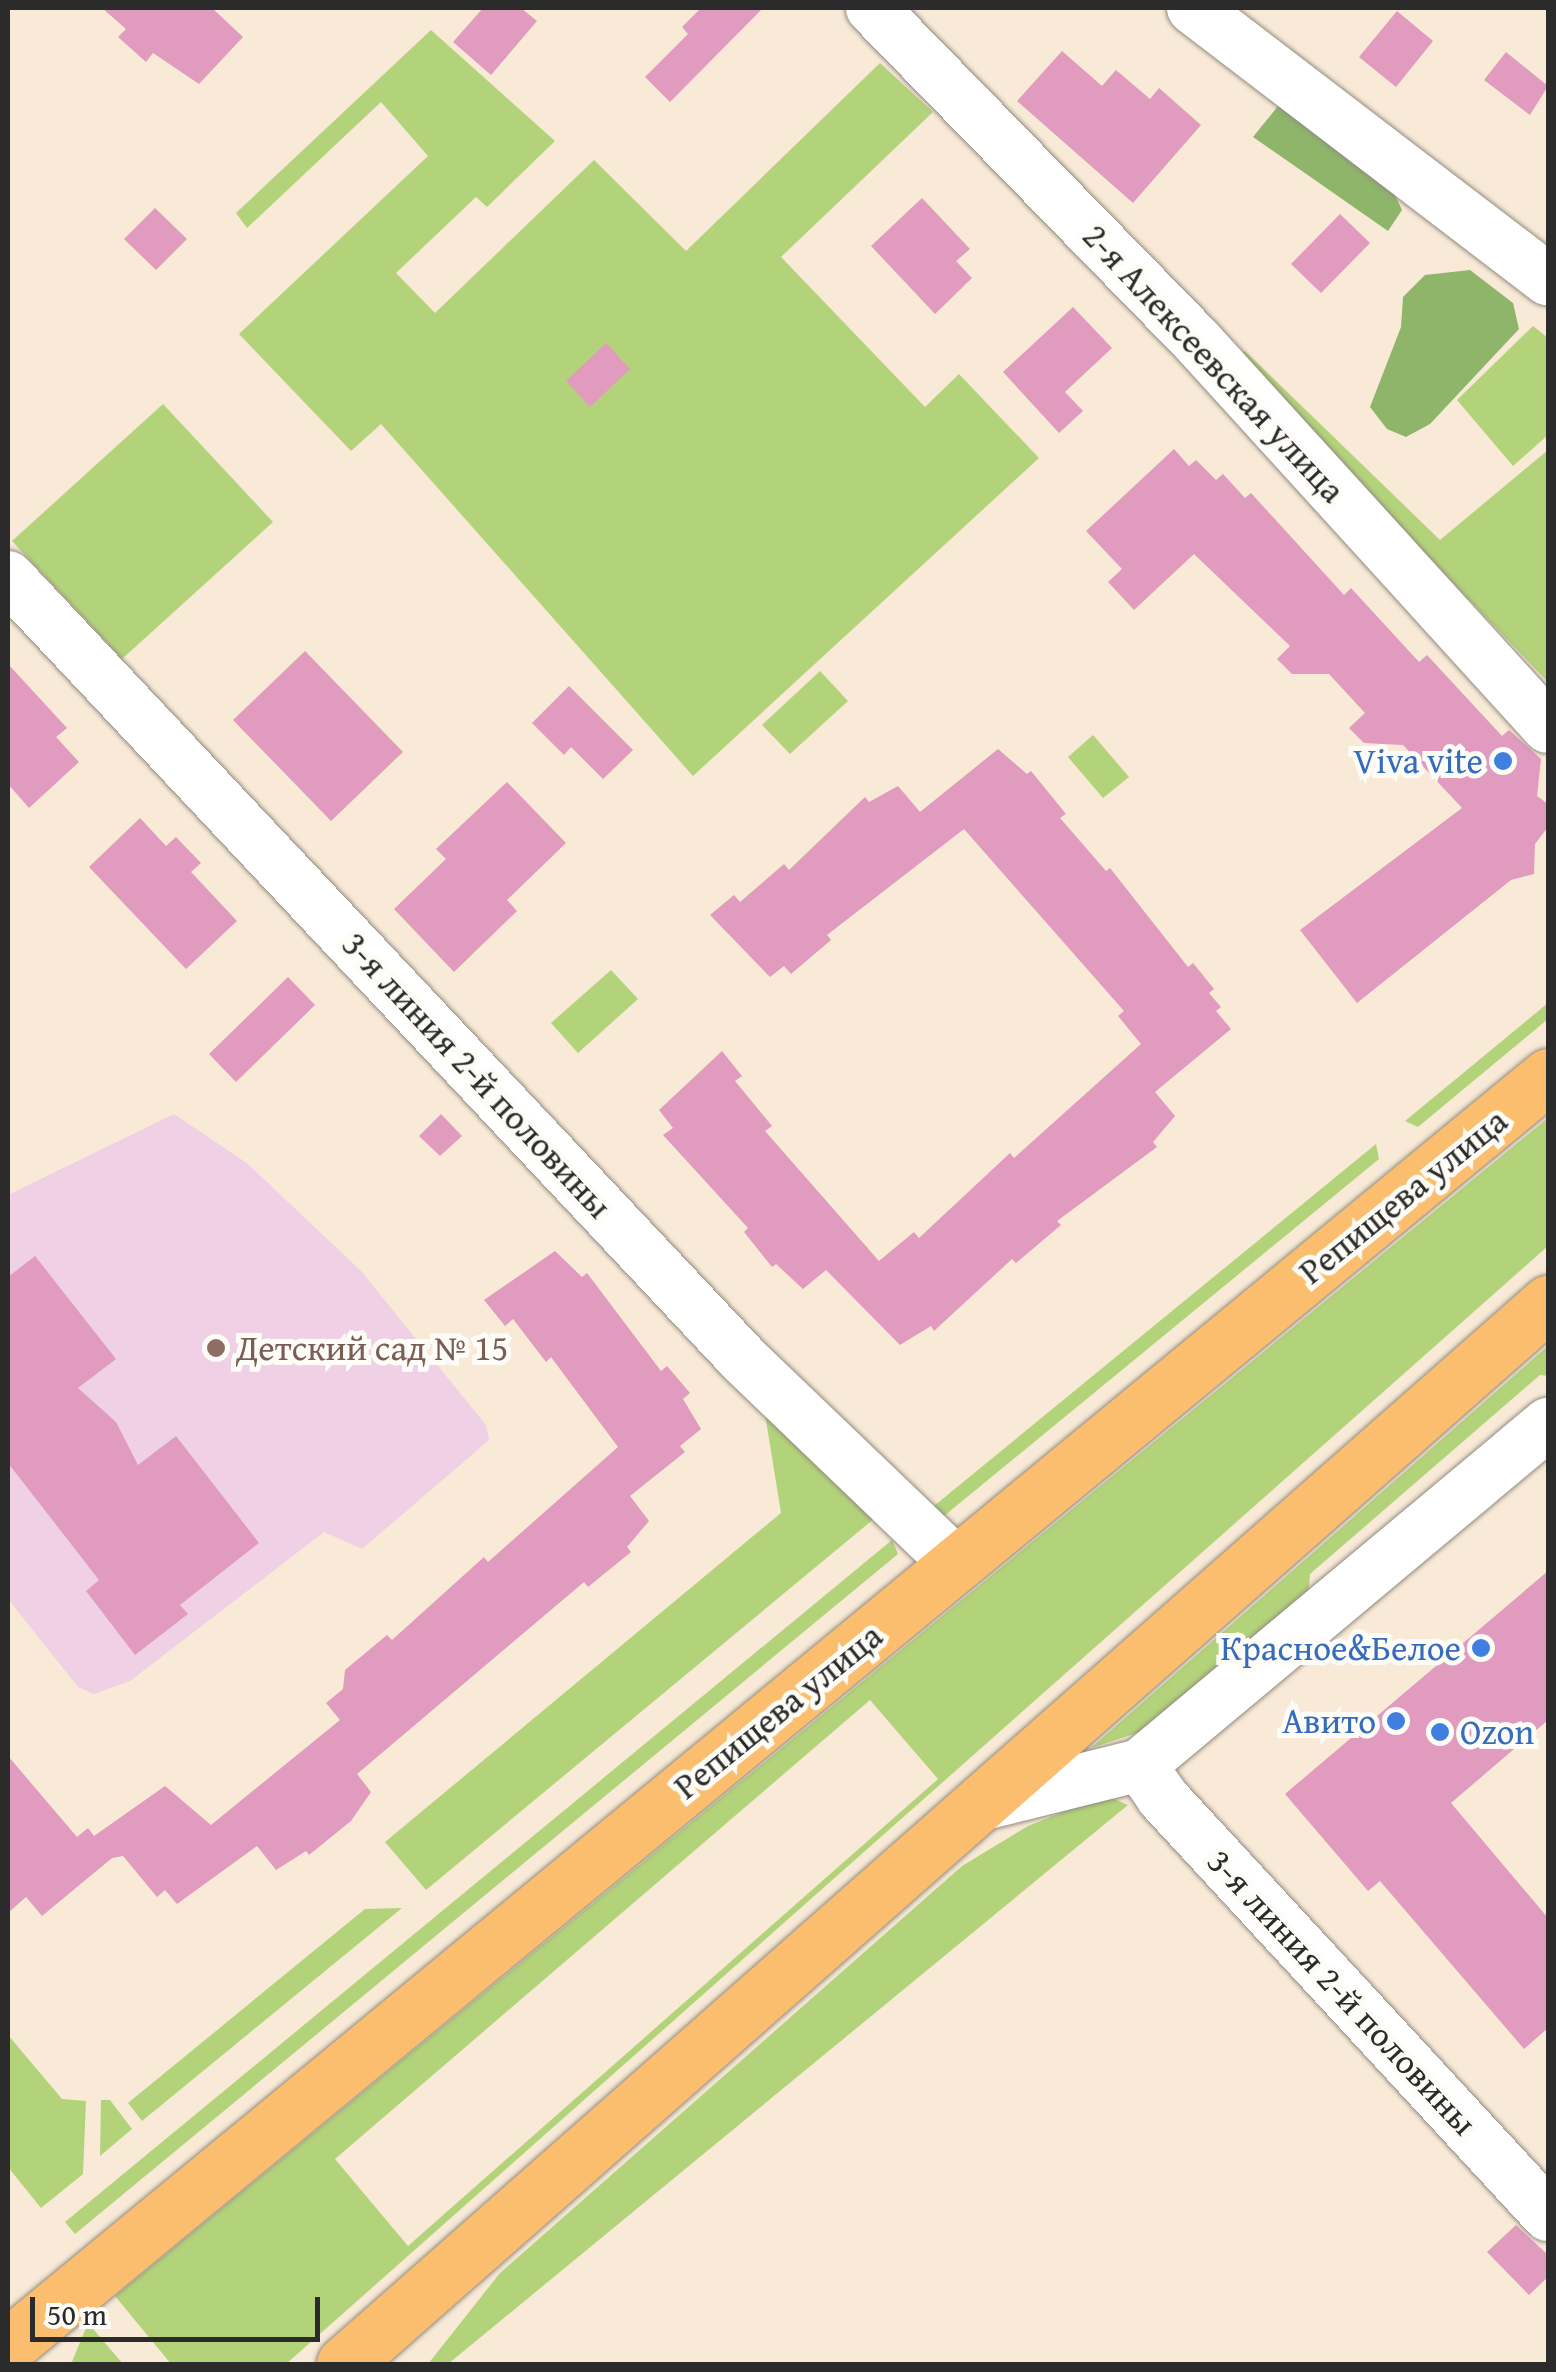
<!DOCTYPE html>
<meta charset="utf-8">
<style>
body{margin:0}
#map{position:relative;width:1556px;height:2372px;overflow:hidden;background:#f8ead6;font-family:"Gentium Book Plus",serif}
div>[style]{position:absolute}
.built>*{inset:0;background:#f0d0e4}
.green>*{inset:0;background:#b3d37a}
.forest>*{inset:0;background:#8eb56a}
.building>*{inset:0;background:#e09bbe}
.roads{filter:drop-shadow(0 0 2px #928a80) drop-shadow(0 0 2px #928a80)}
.minor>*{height:52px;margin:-26px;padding:0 26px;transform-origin:26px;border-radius:26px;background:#fff}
.major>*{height:55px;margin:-27.5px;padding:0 27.5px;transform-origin:27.5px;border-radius:27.5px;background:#fbbe6e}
.dots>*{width:28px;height:28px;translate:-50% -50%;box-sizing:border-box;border:5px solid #fdfcf7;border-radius:50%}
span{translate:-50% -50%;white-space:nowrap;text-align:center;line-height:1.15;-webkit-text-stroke:10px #fdfcf7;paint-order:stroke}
.street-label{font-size:35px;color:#2b2b2b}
.shop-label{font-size:35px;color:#366cbe}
.right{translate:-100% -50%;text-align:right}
.left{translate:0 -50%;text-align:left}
.education-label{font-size:35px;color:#785e54}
.frame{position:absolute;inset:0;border:10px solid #2b2b2b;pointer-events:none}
.scale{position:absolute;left:30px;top:2297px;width:290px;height:45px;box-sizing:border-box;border:5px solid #2b2b2b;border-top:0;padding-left:12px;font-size:30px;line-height:35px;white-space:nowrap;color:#2b2b2b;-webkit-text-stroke:8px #fdfcf7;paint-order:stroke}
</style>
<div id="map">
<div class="built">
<i style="clip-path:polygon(174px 1114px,248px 1164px,361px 1271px,486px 1425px,489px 1440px,362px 1549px,324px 1532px,130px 1681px,94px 1694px,78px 1687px,8px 1599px,8px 1195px)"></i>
</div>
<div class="green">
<i style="clip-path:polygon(431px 30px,555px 141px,487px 207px,476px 197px,396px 273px,435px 313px,594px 160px,686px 251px,880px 63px,933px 112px,781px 257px,925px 407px,959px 374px,1039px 458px,693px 776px,381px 424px,351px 451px,239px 334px,428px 156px,381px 102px,247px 228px,236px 213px)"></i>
<i style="clip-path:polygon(1533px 326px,1548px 338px,1548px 435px,1513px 466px,1457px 400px)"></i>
<i style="clip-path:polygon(1245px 351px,1440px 540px,1548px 450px,1548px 682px,1235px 356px)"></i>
<i style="clip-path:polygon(163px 404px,273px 522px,122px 659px,12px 541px)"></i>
<i style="clip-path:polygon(820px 671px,848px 701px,790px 754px,762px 725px)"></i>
<i style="clip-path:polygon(1093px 735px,1129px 777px,1103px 798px,1068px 757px)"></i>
<i style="clip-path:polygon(611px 970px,638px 999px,578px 1053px,551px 1023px)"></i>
<i style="clip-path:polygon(1548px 1003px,1548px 1019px,1418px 1127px,1405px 1121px)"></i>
<i style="clip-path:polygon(evenodd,1548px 1118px,1548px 1246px,286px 2364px,171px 2364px,115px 2296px,1548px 1118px,870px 1700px,938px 1779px,408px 2246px,335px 2159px,870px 1700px)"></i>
<i style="clip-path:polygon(1376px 1144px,1379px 1159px,944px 1516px,929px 1510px)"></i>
<i style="clip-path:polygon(1548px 1346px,1548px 1376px,1540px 1375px,1310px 1574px,1308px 1603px,1143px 1731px,1091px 1748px)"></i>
<i style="clip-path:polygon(764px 1408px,875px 1518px,426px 1890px,385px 1842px,781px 1513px)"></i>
<i style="clip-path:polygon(892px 1540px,898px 1554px,75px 2234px,65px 2222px)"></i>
<i style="clip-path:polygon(1105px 1795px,1128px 1805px,448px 2364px,428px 2364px,500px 2273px,962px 1866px,1028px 1826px)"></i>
<i style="clip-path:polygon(402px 1908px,142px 2121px,128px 2103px,365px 1909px)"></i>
<i style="clip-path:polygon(8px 2035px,62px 2099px,86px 2101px,83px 2174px,41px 2208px,8px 2167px)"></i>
<i style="clip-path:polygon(101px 2100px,110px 2100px,132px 2129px,100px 2156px)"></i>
<i style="clip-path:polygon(88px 2323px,123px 2364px,71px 2364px)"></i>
</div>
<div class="forest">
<i style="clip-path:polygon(1278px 106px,1387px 178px,1402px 210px,1388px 231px,1253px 137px)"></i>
<i style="clip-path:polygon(1470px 270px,1513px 303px,1519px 329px,1430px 424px,1406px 437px,1387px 429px,1370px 407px,1401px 327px,1403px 297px,1425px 275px)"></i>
</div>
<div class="building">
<i style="clip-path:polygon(102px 8px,212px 8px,243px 37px,199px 84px,153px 53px,146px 62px,118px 37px,126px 29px)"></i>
<i style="clip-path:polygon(483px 8px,521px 8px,537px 21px,491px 75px,453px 42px)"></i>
<i style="clip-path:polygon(701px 8px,763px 8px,670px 102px,645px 77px,688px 34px,682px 27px)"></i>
<i style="clip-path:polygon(1397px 11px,1433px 41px,1396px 87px,1359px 57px)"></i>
<i style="clip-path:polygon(1062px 51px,1102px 86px,1116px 70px,1150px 99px,1159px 88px,1201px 125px,1133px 203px,1017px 101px)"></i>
<i style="clip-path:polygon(1506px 52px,1548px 86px,1530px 115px,1484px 80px)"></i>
<i style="clip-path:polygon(922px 198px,970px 249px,956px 261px,972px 278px,935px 314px,871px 246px)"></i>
<i style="clip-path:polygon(155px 208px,187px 239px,156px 270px,124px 239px)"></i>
<i style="clip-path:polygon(1340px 214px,1370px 243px,1321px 293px,1291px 264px)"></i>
<i style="clip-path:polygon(1073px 307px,1112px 348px,1065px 392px,1083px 411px,1059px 433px,1003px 372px)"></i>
<i style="clip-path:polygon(606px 343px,630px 369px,590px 407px,566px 381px)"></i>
<i style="clip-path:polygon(1174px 449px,1189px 466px,1196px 460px,1216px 480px,1223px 474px,1245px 498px,1251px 493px,1344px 595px,1351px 588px,1419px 662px,1427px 655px,1502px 736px,1509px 730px,1541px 759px,1537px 796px,1548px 804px,1548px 827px,1535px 844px,1534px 874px,1511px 880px,1357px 1003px,1300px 930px,1462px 808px,1403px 745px,1364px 743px,1349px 728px,1365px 713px,1329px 674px,1292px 674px,1277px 659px,1290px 646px,1194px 554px,1134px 610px,1108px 582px,1122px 569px,1086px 531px)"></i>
<i style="clip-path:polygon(305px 651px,403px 752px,331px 821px,233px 720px)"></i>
<i style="clip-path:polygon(8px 664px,67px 728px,56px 737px,79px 762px,29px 808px,8px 784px)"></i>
<i style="clip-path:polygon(569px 686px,633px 750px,603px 779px,571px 747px,564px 755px,532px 723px)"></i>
<i style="clip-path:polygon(998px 749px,1027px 774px,1031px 771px,1066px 814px,1060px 818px,1106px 871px,1110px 868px,1188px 967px,1193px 963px,1214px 989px,1209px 993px,1221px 1007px,1216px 1011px,1231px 1029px,1155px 1092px,1175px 1116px,1153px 1142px,1157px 1147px,1057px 1221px,1061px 1225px,1016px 1263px,1012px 1259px,934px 1331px,931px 1326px,900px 1345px,826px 1270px,803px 1289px,776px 1264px,772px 1267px,744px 1232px,748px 1228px,663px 1135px,673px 1128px,659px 1110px,722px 1051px,742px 1076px,735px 1081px,772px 1126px,765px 1131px,879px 1261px,914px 1232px,919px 1238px,1010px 1153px,1014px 1158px,1141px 1044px,1118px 1016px,1124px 1011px,964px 829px,827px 935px,831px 940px,791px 974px,784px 966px,770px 977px,710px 915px,734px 895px,740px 902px,784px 864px,789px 870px,865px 797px,869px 802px,898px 786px,920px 812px)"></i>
<i style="clip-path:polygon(507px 782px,566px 843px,507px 900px,517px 911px,454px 972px,394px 909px,446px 859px,436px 849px)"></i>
<i style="clip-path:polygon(140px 818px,166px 846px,176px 837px,201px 863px,191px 872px,237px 921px,186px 969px,89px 867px)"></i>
<i style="clip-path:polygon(288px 977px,315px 1005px,236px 1082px,209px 1054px)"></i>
<i style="clip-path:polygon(441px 1114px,462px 1136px,440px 1156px,419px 1136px)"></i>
<i style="clip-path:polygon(555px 1251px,582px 1277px,587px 1273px,661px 1371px,667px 1366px,690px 1393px,683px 1399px,701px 1429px,680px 1446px,685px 1452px,630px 1496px,649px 1521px,627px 1547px,631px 1552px,588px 1587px,584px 1582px,357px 1774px,371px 1792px,351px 1821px,309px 1855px,306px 1851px,276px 1870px,257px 1846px,177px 1904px,165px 1890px,157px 1897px,123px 1856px,112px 1858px,42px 1916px,26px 1897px,8px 1913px,8px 1756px,77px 1837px,88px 1828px,94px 1836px,165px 1786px,211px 1825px,340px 1720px,326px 1703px,343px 1689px,345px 1670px,387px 1635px,392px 1640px,484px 1557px,488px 1562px,618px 1447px,551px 1357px,546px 1362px,513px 1319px,505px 1326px,484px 1300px)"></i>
<i style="clip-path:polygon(35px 1256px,116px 1359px,78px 1388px,116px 1422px,138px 1465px,176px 1436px,259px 1543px,180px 1605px,188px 1614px,135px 1655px,86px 1591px,99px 1580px,8px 1463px,8px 1277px)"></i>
<i style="clip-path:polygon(1548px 1571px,1548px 1720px,1451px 1803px,1548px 1918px,1548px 2028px,1524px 2049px,1380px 1881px,1368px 1891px,1285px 1794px)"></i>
<i style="clip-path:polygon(1516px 2225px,1548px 2255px,1548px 2277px,1529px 2295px,1487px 2252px)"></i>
</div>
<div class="roads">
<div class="minor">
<i style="left:872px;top:8px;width:464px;rotate:45.7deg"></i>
<i style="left:1196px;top:340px;width:523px;rotate:47.71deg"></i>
<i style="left:1193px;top:8px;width:447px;rotate:37.4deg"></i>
<i style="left:8px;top:577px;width:1073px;rotate:46.77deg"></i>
<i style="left:743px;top:1359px;width:296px;rotate:43.8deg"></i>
<i style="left:1140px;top:1765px;width:39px;rotate:55deg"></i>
<i style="left:1162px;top:1797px;width:569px;rotate:47.28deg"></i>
<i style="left:980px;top:1805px;width:165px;rotate:-14deg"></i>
<i style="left:1140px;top:1765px;width:532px;rotate:-39.89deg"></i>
</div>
<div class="major">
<i style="left:8px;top:2346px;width:1996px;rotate:-39.51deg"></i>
<i style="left:344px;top:2364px;width:1605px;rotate:-41.39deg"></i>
</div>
</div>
<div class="dots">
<i style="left:1503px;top:761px;background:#3f7fe0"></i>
<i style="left:216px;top:1348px;background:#8d6e63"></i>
<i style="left:1481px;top:1648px;background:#3f7fe0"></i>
<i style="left:1396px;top:1721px;background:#3f7fe0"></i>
<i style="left:1440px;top:1732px;background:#3f7fe0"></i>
</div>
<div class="street-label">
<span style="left:1214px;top:363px;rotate:47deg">2-я Алексеевская улица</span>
<span style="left:477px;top:1075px;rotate:47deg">3-я линия 2-й половины</span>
<span style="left:1403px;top:1196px;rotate:-39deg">Репищева улица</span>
<span style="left:778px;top:1711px;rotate:-39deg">Репищева улица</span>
<span style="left:1342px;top:1992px;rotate:47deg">3-я линия 2-й половины</span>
</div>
<div class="shop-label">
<span class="right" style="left:1483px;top:761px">Viva vite</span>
<span class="right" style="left:1461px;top:1648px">Красное&amp;Белое</span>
<span class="right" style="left:1376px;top:1721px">Авито</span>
<span class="left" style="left:1460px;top:1732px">Ozon</span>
</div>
<div class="education-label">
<span class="left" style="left:236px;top:1348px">Детский сад № 15</span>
</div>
<div class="frame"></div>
<div class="scale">50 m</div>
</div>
